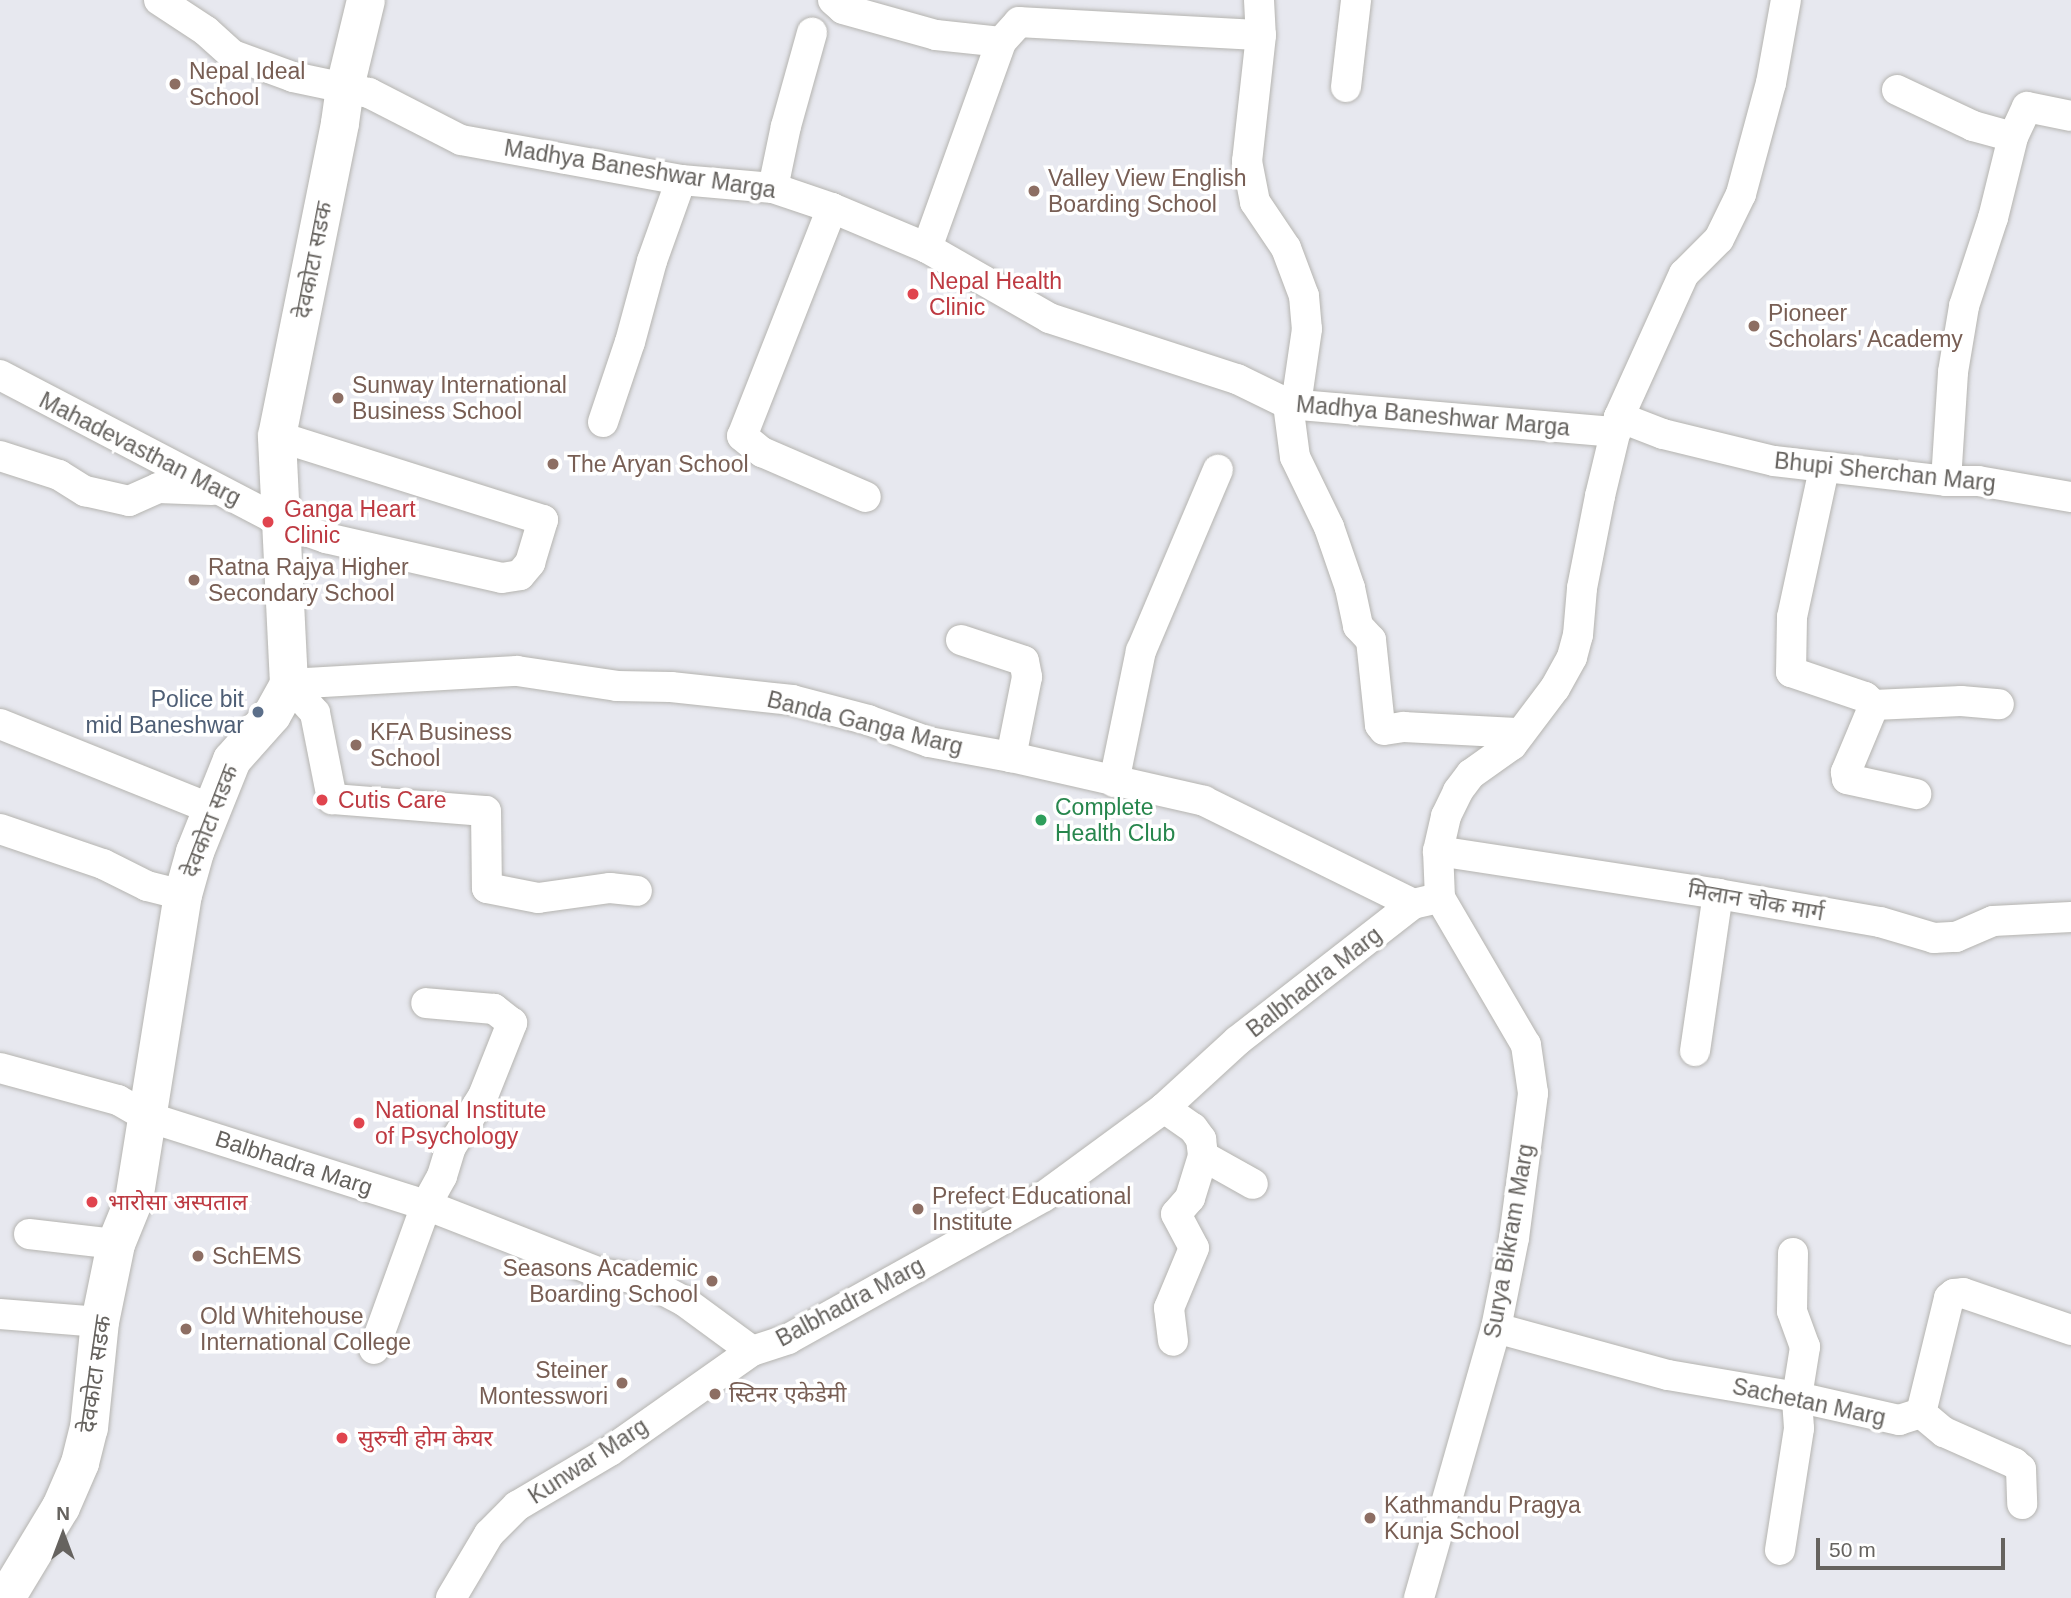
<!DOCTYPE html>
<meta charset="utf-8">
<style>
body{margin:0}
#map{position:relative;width:2071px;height:1598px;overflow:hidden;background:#e7e8ef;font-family:Arial,"Noto Sans Devanagari",sans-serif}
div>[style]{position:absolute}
.roads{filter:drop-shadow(0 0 2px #b5b4b0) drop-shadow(0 0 2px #b5b4b0)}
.minor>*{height:30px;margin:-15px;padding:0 15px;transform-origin:15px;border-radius:15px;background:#fff}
.secondary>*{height:38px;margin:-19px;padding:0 19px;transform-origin:19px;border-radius:19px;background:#fff}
.dots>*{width:19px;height:19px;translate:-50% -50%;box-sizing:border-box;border:4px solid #fff;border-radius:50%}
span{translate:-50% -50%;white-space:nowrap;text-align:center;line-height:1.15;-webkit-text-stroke:7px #fff;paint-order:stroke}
.education-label{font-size:23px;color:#785e54}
.left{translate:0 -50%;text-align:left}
.right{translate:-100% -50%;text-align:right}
.street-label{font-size:23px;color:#66635f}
.health-label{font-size:23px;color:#be3a42}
.service-label{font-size:23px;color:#4e5e75}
.leisure-label{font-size:23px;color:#27864d}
.north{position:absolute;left:28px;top:1500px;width:70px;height:70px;-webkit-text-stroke:5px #fff;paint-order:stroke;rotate:0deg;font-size:19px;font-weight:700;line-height:28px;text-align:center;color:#66635f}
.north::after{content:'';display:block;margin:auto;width:24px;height:32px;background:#66635f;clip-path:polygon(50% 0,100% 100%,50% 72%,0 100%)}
.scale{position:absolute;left:1816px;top:1538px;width:189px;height:32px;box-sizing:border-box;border:4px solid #66635f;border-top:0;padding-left:9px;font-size:21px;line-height:24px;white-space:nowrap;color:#66635f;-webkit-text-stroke:5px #fff;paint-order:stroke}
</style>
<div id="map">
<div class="roads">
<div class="minor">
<i style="left:159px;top:0;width:56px;rotate:33.4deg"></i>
<i style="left:206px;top:31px;width:36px;rotate:42deg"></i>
<i style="left:233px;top:55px;width:64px;rotate:20.1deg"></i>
<i style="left:293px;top:77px;width:78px;rotate:11.9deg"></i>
<i style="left:369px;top:93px;width:103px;rotate:27.1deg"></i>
<i style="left:461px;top:140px;width:224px;rotate:10.3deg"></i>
<i style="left:681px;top:180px;width:92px;rotate:5deg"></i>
<i style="left:773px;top:188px;width:62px;rotate:18.7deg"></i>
<i style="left:832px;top:208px;width:103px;rotate:22.8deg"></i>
<i style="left:927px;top:248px;width:141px;rotate:29.8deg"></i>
<i style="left:1049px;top:318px;width:198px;rotate:18deg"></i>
<i style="left:1237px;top:379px;width:57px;rotate:26.1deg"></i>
<i style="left:1288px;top:404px;width:329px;rotate:4.9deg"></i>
<i style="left:833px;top:0;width:13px;rotate:42deg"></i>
<i style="left:843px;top:9px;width:97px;rotate:15.6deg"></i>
<i style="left:936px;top:35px;width:65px;rotate:6.1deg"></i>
<i style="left:1259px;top:0;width:35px;rotate:87deg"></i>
<i style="left:1261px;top:35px;width:127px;rotate:96.3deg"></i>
<i style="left:1247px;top:161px;width:42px;rotate:79deg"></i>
<i style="left:1255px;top:202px;width:55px;rotate:56deg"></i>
<i style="left:1286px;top:248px;width:51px;rotate:69.4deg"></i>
<i style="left:1304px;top:296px;width:33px;rotate:85deg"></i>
<i style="left:1307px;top:329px;width:76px;rotate:98.3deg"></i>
<i style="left:1346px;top:87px;width:88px;rotate:-83.4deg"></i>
<i style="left:1897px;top:90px;width:84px;rotate:25.3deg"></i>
<i style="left:1973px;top:126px;width:41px;rotate:15.4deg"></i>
<i style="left:773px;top:188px;width:63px;rotate:-78.2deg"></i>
<i style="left:786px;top:126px;width:97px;rotate:-74.4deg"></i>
<i style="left:832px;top:208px;width:245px;rotate:111.5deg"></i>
<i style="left:742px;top:436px;width:26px;rotate:39deg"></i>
<i style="left:762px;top:452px;width:113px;rotate:23.4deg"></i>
<i style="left:927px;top:248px;width:219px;rotate:-70.2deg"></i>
<i style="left:1001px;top:42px;width:27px;rotate:-48deg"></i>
<i style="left:1019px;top:22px;width:242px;rotate:3.1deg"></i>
<i style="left:0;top:375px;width:317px;rotate:27.6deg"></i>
<i style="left:281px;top:522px;width:48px;rotate:19.6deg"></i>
<i style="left:326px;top:538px;width:180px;rotate:12.8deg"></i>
<i style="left:502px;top:578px;width:18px;rotate:-9deg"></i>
<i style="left:520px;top:575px;width:16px;rotate:-50deg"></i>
<i style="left:530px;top:563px;width:45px;rotate:-73.2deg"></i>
<i style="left:543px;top:520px;width:279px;rotate:-162.5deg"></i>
<i style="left:1288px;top:404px;width:53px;rotate:82.5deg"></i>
<i style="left:1295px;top:457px;width:78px;rotate:64.1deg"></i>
<i style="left:1329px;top:527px;width:65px;rotate:71deg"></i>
<i style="left:1350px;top:588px;width:39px;rotate:78deg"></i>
<i style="left:1358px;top:626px;width:19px;rotate:47deg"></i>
<i style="left:1371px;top:640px;width:85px;rotate:84deg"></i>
<i style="left:1380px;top:725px;width:6px;rotate:51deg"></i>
<i style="left:1384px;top:730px;width:20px;rotate:-9deg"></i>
<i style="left:1404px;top:727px;width:116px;rotate:3deg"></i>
<i style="left:1619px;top:417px;width:47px;rotate:21.1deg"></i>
<i style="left:1663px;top:434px;width:114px;rotate:13.7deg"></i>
<i style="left:1774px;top:461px;width:173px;rotate:6.6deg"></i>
<i style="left:1946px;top:481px;width:32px"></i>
<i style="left:1978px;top:481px;width:94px;rotate:9.8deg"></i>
<i style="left:603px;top:422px;width:84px;rotate:-71.4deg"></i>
<i style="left:630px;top:342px;width:84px;rotate:-74.8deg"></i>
<i style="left:652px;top:261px;width:86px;rotate:-70.3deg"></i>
<i style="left:0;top:456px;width:62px;rotate:17.9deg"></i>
<i style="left:59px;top:475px;width:31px;rotate:32deg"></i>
<i style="left:85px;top:491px;width:45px;rotate:12.8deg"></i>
<i style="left:129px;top:501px;width:32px;rotate:-24deg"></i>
<i style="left:158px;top:488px;width:54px;rotate:2.1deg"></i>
<i style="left:1824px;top:469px;width:151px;rotate:102.2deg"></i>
<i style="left:1792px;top:617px;width:55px;rotate:91deg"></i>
<i style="left:1791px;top:672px;width:78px;rotate:18.7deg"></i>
<i style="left:1865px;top:697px;width:12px;rotate:42deg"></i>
<i style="left:1874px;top:705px;width:73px;rotate:112.7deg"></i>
<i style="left:1846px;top:772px;width:7px;rotate:82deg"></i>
<i style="left:1847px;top:779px;width:71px;rotate:12.3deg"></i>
<i style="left:1946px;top:481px;width:109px;rotate:-86.3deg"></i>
<i style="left:1953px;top:372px;width:67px;rotate:-80.5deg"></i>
<i style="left:1964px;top:306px;width:93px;rotate:-71.8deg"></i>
<i style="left:1993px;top:218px;width:83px;rotate:-76.1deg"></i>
<i style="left:2013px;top:137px;width:33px;rotate:-65deg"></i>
<i style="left:2027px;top:107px;width:45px;rotate:11.6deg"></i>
<i style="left:961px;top:640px;width:66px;rotate:18.4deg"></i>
<i style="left:1024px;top:661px;width:16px;rotate:79deg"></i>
<i style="left:1027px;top:677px;width:82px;rotate:101.3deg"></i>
<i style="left:289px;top:684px;width:228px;rotate:-3.3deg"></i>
<i style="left:517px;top:671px;width:101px;rotate:8.5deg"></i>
<i style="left:617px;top:686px;width:54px;rotate:1.1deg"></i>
<i style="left:671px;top:687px;width:122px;rotate:6.1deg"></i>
<i style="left:792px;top:700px;width:79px;rotate:14.7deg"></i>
<i style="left:868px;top:720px;width:65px;rotate:19.8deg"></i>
<i style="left:929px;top:742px;width:83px;rotate:10.4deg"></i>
<i style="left:1011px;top:757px;width:198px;rotate:12.8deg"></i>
<i style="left:1204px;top:801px;width:233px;rotate:26.2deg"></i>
<i style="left:289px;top:684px;width:39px;rotate:48deg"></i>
<i style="left:315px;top:713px;width:88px;rotate:78.8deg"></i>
<i style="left:332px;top:799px;width:154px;rotate:4.5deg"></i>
<i style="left:486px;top:811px;width:77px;rotate:89.3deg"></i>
<i style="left:487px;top:888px;width:52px;rotate:11.1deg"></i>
<i style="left:538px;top:898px;width:73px;rotate:-7.9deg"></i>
<i style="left:610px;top:888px;width:27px;rotate:6deg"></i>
<i style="left:1874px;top:705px;width:87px;rotate:-2.6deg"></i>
<i style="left:1961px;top:701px;width:38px;rotate:5deg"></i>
<i style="left:0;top:724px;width:227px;rotate:21.9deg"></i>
<i style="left:1114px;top:782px;width:134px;rotate:-78.4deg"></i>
<i style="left:1141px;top:651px;width:197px;rotate:-67deg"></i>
<i style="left:0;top:829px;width:109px;rotate:18.8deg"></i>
<i style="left:103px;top:864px;width:49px;rotate:26.6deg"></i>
<i style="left:147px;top:886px;width:37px;rotate:14deg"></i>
<i style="left:1438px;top:851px;width:283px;rotate:8.7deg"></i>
<i style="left:1718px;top:894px;width:164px;rotate:9.8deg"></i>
<i style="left:1880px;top:922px;width:56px;rotate:16.5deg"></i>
<i style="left:1934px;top:938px;width:22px;rotate:-3deg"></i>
<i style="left:1956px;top:937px;width:40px;rotate:-23.4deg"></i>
<i style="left:1993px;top:921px;width:78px;rotate:-2.9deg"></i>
<i style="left:1695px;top:1051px;width:159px;rotate:-81.7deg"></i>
<i style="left:0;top:1068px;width:122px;rotate:15.2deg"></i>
<i style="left:118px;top:1100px;width:34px;rotate:30deg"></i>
<i style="left:148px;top:1117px;width:292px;rotate:17.6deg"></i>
<i style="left:426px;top:1205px;width:187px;rotate:21.3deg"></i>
<i style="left:600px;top:1273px;width:45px;rotate:9deg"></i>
<i style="left:644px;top:1280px;width:45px;rotate:27.7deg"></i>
<i style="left:684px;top:1301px;width:84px;rotate:36.3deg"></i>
<i style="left:1164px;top:1108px;width:35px;rotate:35deg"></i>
<i style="left:1193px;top:1128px;width:14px;rotate:54deg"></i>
<i style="left:1201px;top:1139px;width:17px;rotate:83deg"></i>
<i style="left:1203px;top:1156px;width:44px;rotate:107.2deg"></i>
<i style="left:1190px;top:1198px;width:21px;rotate:131deg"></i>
<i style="left:1176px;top:1214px;width:38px;rotate:62deg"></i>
<i style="left:1194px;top:1248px;width:65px;rotate:112.6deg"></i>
<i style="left:1169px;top:1308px;width:33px;rotate:83deg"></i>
<i style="left:1203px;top:1156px;width:57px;rotate:29.2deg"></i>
<i style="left:29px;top:1234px;width:88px;rotate:6.6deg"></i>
<i style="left:0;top:1314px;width:100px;rotate:4.6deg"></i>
<i style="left:1496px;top:1328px;width:178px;rotate:15.3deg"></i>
<i style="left:1668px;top:1375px;width:131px;rotate:9.7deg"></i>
<i style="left:1797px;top:1397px;width:105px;rotate:12.7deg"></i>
<i style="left:1899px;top:1420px;width:23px;rotate:-18deg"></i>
<i style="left:1921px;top:1413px;width:118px;rotate:-76.3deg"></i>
<i style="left:1949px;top:1298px;width:6px;rotate:-39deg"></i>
<i style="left:1954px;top:1294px;width:9px;rotate:-6deg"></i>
<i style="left:1963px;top:1293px;width:114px;rotate:18.9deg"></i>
<i style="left:374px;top:1349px;width:153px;rotate:-70.1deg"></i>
<i style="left:426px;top:1205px;width:33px;rotate:-61deg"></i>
<i style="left:442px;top:1176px;width:30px;rotate:-73deg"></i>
<i style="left:451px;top:1147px;width:60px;rotate:-57.9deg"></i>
<i style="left:483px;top:1096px;width:79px;rotate:-68.3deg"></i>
<i style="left:512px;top:1023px;width:23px;rotate:-142deg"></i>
<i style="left:494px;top:1009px;width:68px;rotate:-175deg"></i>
<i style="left:1921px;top:1413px;width:30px;rotate:40deg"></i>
<i style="left:1944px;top:1432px;width:77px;rotate:23.9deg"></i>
<i style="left:2014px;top:1463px;width:9px;rotate:41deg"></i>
<i style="left:2021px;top:1469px;width:35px;rotate:88deg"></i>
<i style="left:1780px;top:1550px;width:123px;rotate:-81.1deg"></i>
<i style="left:1799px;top:1428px;width:31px;rotate:-94deg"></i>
<i style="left:1797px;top:1397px;width:51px;rotate:-80.9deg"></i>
<i style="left:1805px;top:1347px;width:38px;rotate:-110deg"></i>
<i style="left:1792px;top:1311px;width:58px;rotate:-89deg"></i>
<i style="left:451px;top:1598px;width:74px;rotate:-59.3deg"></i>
<i style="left:489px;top:1534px;width:40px;rotate:-45deg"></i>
<i style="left:517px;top:1506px;width:108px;rotate:-30.6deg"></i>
<i style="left:610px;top:1451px;width:174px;rotate:-35.2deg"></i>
<i style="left:752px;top:1351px;width:38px;rotate:-18deg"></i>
<i style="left:788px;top:1339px;width:292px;rotate:-29.1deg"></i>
<i style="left:1043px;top:1197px;width:150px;rotate:-36.3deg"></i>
<i style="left:1164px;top:1108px;width:99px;rotate:-42.5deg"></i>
<i style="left:1237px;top:1041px;width:223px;rotate:-37.9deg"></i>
<i style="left:1413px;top:904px;width:28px;rotate:-13deg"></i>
<i style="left:1419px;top:1598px;width:281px;rotate:-74.1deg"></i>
<i style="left:1496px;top:1328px;width:92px;rotate:-78.7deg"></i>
<i style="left:1514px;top:1238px;width:146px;rotate:-82.5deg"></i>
<i style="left:1533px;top:1093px;width:49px;rotate:-98.3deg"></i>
<i style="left:1526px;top:1045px;width:170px;rotate:-120.3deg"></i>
<i style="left:1440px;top:898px;width:47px;rotate:-92.4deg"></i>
<i style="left:1438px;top:851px;width:36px;rotate:-77deg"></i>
<i style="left:1446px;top:816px;width:28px;rotate:-64deg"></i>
<i style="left:1458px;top:791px;width:21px;rotate:-53deg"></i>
<i style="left:1471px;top:774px;width:50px;rotate:-35.3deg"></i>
<i style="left:1512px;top:745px;width:71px;rotate:-53deg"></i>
<i style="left:1555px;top:688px;width:35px;rotate:-61deg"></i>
<i style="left:1572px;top:657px;width:23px;rotate:-75deg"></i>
<i style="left:1578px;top:635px;width:47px;rotate:-85.1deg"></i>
<i style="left:1582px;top:588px;width:94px;rotate:-78.9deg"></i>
<i style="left:1600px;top:496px;width:81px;rotate:-76.5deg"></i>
<i style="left:1619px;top:417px;width:157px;rotate:-65.6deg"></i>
<i style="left:1684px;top:274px;width:49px;rotate:-45deg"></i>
<i style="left:1719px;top:239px;width:50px;rotate:-63.9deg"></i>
<i style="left:1741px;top:194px;width:115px;rotate:-74.9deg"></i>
<i style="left:1771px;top:83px;width:84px;rotate:-79.8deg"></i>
</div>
<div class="secondary">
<i style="left:6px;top:1598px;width:106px;rotate:-58.9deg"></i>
<i style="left:61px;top:1507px;width:48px;rotate:-66.6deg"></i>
<i style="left:80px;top:1463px;width:36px;rotate:-76deg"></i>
<i style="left:89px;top:1428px;width:107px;rotate:-84.1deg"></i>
<i style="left:100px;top:1322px;width:80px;rotate:-78.4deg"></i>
<i style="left:116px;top:1244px;width:48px;rotate:-67.8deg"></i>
<i style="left:134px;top:1200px;width:309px;rotate:-80.9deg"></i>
<i style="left:183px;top:895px;width:45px;rotate:-74.4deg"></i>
<i style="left:195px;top:852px;width:99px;rotate:-68.1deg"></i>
<i style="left:232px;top:760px;width:60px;rotate:-48.4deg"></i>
<i style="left:272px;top:715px;width:35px;rotate:-61deg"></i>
<i style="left:289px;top:684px;width:248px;rotate:-92.8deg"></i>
<i style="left:277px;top:436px;width:319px;rotate:-78.6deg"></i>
<i style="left:340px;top:123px;width:36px;rotate:-82deg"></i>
<i style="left:345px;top:87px;width:89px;rotate:-76.4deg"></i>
</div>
</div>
<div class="dots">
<i style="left:175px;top:84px;background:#8d6e63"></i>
<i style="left:1034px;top:191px;background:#8d6e63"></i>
<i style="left:913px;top:294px;background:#e0444e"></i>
<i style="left:1754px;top:326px;background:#8d6e63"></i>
<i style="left:338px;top:398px;background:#8d6e63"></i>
<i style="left:553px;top:464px;background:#8d6e63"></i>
<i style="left:268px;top:522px;background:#e0444e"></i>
<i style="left:194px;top:580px;background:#8d6e63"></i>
<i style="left:258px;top:712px;background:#5c6f8a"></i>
<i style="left:356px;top:745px;background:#8d6e63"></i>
<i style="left:322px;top:800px;background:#e0444e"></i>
<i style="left:1041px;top:820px;background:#2e9e5b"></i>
<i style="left:359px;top:1123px;background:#e0444e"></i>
<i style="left:92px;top:1202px;background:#e0444e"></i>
<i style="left:918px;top:1209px;background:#8d6e63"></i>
<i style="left:198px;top:1256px;background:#8d6e63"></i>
<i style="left:712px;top:1281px;background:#8d6e63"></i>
<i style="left:186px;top:1329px;background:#8d6e63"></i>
<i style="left:622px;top:1383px;background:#8d6e63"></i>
<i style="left:715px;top:1394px;background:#8d6e63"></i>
<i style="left:342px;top:1438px;background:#e0444e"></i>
<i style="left:1370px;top:1518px;background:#8d6e63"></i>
</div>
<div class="education-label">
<span class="left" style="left:189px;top:84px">Nepal Ideal<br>School</span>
<span class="left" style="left:1048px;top:191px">Valley View English<br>Boarding School</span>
<span class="left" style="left:1768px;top:326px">Pioneer<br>Scholars' Academy</span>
<span class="left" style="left:352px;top:398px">Sunway International<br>Business School</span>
<span class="left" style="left:567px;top:464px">The Aryan School</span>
<span class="left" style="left:208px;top:580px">Ratna Rajya Higher<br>Secondary School</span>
<span class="left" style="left:370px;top:745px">KFA Business<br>School</span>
<span class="left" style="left:932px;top:1209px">Prefect Educational<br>Institute</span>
<span class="left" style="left:212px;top:1256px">SchEMS</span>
<span class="right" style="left:698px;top:1281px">Seasons Academic<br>Boarding School</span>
<span class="left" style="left:200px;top:1329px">Old Whitehouse<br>International College</span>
<span class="right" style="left:608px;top:1383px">Steiner<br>Montesswori</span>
<span class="left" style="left:729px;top:1394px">स्टिनर एकेडेमी</span>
<span class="left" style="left:1384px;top:1518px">Kathmandu Pragya<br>Kunja School</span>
</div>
<div class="street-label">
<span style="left:640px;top:169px;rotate:9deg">Madhya Baneshwar Marga</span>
<span style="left:313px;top:260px;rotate:-79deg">देवकोटा सडक</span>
<span style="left:1433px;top:416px;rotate:5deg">Madhya Baneshwar Marga</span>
<span style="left:140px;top:449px;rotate:27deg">Mahadevasthan Marg</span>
<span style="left:1885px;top:472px;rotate:6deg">Bhupi Sherchan Marg</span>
<span style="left:865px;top:723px;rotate:14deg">Banda Ganga Marg</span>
<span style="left:210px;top:821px;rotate:-69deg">देवकोटा सडक</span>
<span style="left:1756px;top:901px;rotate:10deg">मिलान चोक मार्ग</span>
<span style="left:1314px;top:982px;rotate:-38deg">Balbhadra Marg</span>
<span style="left:294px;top:1163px;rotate:18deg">Balbhadra Marg</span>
<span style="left:1509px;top:1241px;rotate:-80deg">Surya Bikram Marg</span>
<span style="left:850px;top:1302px;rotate:-28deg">Balbhadra Marg</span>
<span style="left:95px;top:1374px;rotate:-82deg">देवकोटा सडक</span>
<span style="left:1809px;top:1402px;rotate:12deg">Sachetan Marg</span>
<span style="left:588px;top:1461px;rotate:-33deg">Kunwar Marg</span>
</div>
<div class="health-label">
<span class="left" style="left:929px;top:294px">Nepal Health<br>Clinic</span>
<span class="left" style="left:284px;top:522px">Ganga Heart<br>Clinic</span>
<span class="left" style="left:338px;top:800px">Cutis Care</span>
<span class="left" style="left:375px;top:1123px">National Institute<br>of Psychology</span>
<span class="left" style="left:108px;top:1202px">भारोसा अस्पताल</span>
<span class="left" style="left:358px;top:1438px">सुरुची होम केयर</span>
</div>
<div class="service-label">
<span class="right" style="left:244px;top:712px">Police bit<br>mid Baneshwar</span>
</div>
<div class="leisure-label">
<span class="left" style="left:1055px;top:820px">Complete<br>Health Club</span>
</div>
<div class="north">N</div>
<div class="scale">50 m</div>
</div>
